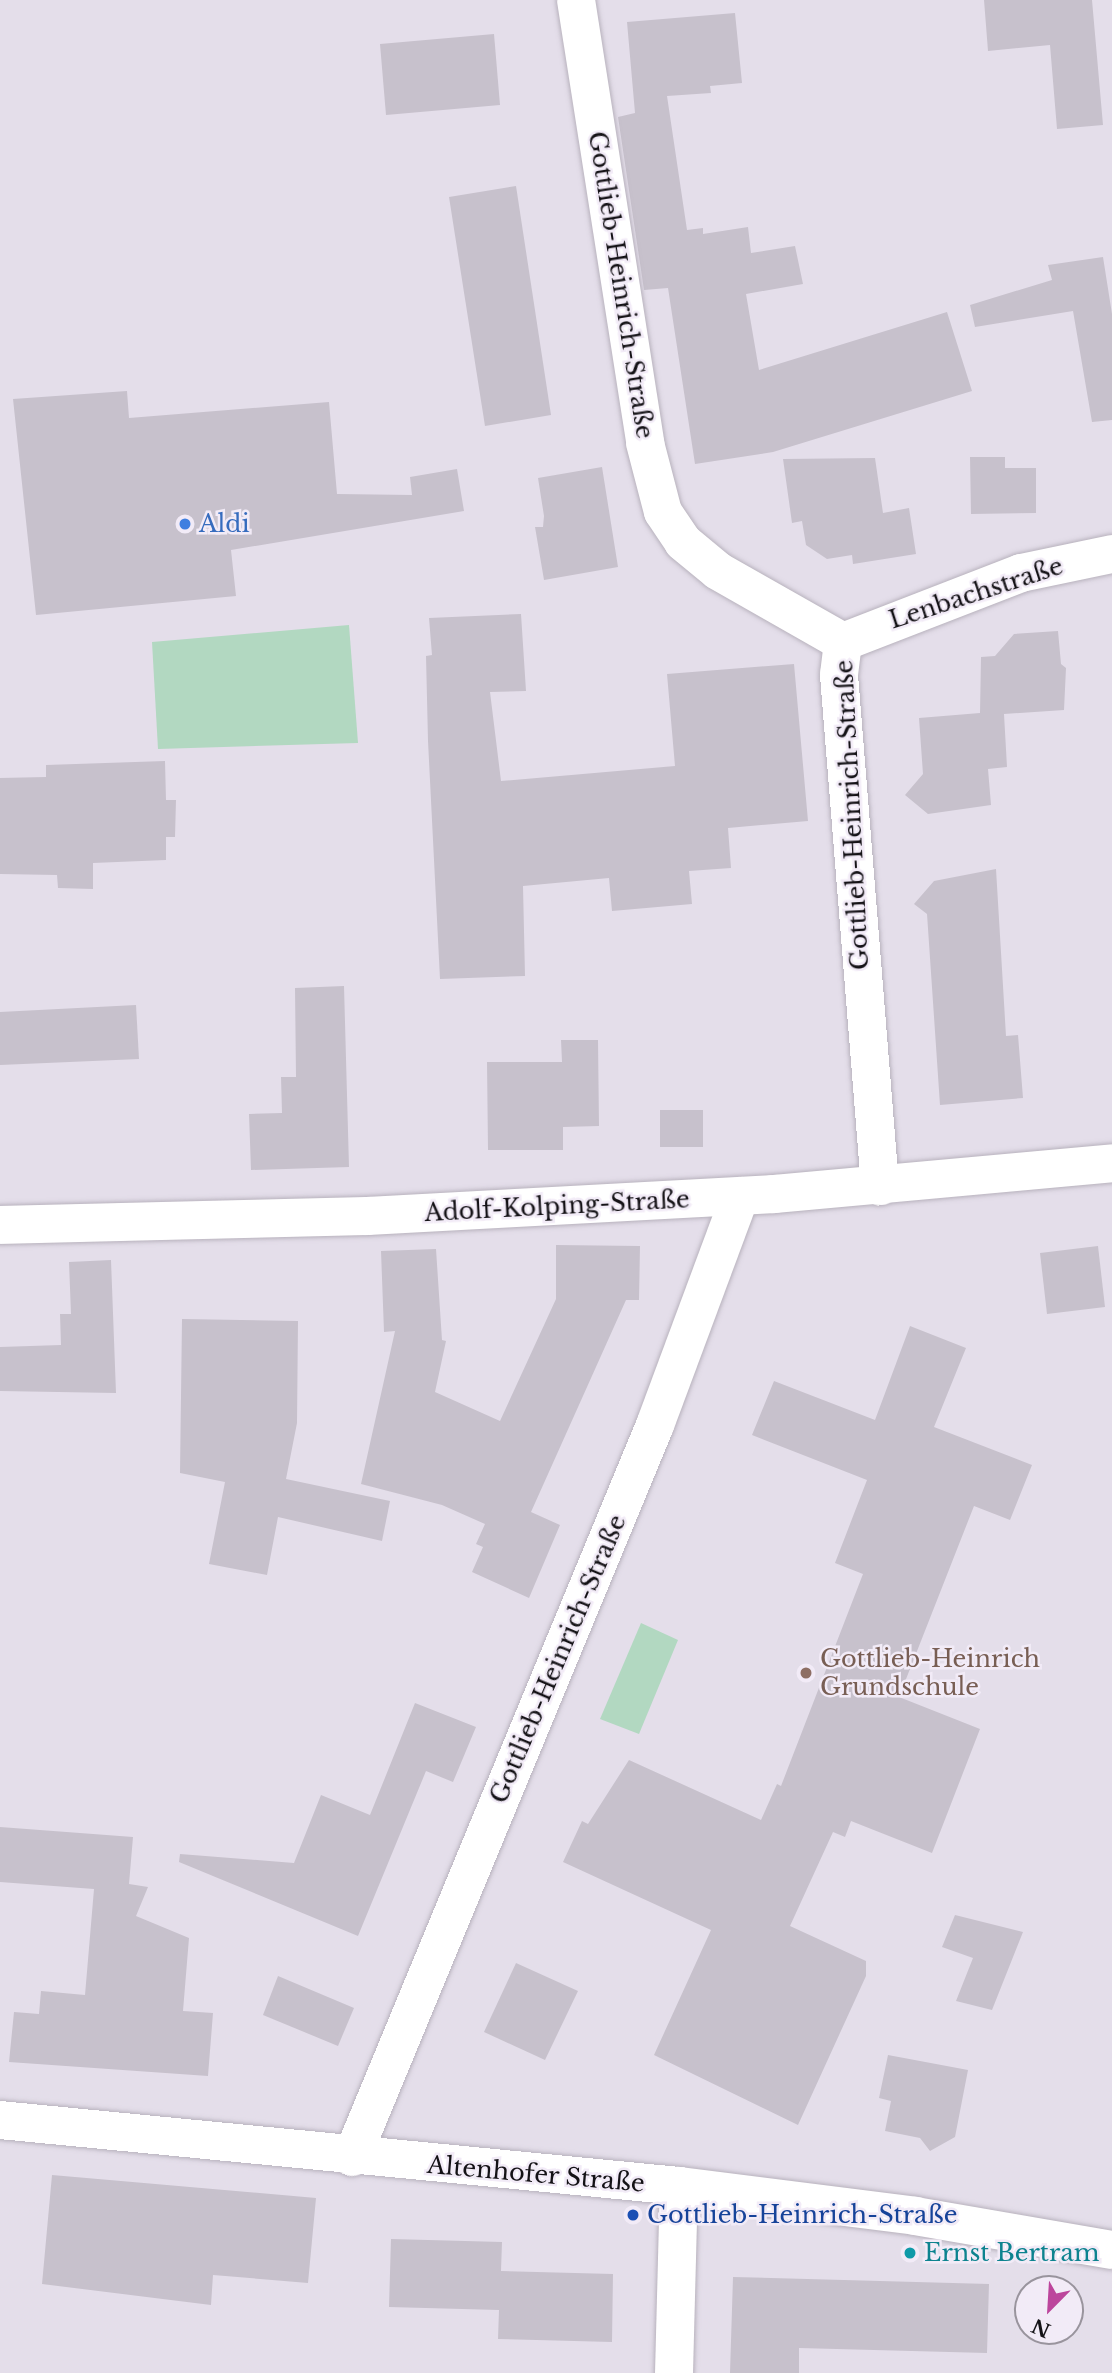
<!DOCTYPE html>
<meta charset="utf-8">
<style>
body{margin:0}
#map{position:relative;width:1112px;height:2373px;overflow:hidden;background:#e4deea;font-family:"Libre Baskerville",serif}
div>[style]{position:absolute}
.green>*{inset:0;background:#b2d8c1}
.building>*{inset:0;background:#c7c1cc}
.roads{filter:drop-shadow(0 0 2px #b8b2bd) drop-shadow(0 0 2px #b8b2bd)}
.minor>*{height:38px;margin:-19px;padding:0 19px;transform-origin:19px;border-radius:19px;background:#fff}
.dots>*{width:19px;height:19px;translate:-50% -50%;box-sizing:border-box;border:4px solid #f2ebf7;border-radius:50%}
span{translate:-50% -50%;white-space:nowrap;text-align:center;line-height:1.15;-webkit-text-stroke:5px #f2ebf7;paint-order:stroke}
.street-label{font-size:24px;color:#141216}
.shop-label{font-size:24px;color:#366cbe}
.left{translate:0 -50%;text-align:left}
.education-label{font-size:24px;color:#785e54}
.transit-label{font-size:24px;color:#164399}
.culture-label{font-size:24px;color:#0d838f}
.north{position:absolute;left:1014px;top:2275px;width:70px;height:70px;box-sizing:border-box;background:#f2ebf7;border:2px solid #99949d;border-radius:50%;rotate:204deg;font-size:19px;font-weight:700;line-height:28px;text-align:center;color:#141216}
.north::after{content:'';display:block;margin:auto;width:24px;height:32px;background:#bc459c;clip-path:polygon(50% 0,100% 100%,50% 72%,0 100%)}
</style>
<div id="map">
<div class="green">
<i style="clip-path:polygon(349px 625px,358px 743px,158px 749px,152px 642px)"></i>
<i style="clip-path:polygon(641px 1623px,678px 1640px,639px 1734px,600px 1719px)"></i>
</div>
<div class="building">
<i style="clip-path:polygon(984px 0,1092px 0,1103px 125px,1057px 129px,1050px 45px,988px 51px)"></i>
<i style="clip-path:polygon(735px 13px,742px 83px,710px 86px,711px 93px,667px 96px,687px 230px,703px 228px,703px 234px,748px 227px,751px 253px,795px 246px,803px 284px,746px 294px,759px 370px,947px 312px,972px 391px,773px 452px,695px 464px,668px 288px,644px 290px,618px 117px,635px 113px,627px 22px)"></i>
<i style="clip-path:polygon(494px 34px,500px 105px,386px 115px,380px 44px)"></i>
<i style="clip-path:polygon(516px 186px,551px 415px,485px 426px,449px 197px)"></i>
<i style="clip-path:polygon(1103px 257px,1112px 314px,1112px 420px,1092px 422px,1073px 311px,975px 327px,970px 305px,1052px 280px,1048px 265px)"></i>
<i style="clip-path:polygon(127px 391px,129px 418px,329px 402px,337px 494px,412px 495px,410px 477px,457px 469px,464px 511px,231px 550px,236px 596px,36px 615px,13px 399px)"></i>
<i style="clip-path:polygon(970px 457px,1005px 457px,1005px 468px,1036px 468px,1036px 513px,971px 514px)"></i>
<i style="clip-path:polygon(875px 458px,883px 513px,909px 508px,916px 554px,853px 564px,852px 555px,827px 559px,806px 545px,802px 521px,792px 523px,783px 459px)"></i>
<i style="clip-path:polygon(602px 467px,618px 567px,544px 580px,535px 527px,543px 527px,544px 516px,538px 478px)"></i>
<i style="clip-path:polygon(521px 614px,526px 691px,490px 692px,501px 781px,675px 766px,667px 674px,794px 664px,808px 821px,728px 828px,731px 868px,689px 871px,692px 904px,612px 911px,609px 878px,523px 886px,525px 976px,440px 979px,428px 741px,426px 656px,432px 655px,429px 618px)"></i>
<i style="clip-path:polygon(1058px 631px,1061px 664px,1066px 668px,1064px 710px,1004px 714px,1007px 767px,988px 769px,991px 805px,928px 814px,905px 795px,923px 774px,919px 718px,980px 713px,981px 657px,995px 656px,1014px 634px)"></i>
<i style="clip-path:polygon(165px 761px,166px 800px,176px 800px,175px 837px,166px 837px,166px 860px,93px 863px,93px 889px,58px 888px,57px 875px,0 874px,0 778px,46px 777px,46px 765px)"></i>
<i style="clip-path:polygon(996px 869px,1006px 1036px,1018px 1035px,1023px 1098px,940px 1105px,927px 914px,914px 904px,934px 881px)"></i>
<i style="clip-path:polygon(344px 986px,349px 1167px,251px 1170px,249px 1114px,282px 1113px,281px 1077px,296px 1077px,295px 988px)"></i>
<i style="clip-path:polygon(136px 1005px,139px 1059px,0 1065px,0 1012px)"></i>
<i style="clip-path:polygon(561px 1040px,598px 1040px,599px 1126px,563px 1127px,563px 1150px,488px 1150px,487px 1062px,562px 1062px)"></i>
<i style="clip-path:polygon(660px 1110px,703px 1110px,703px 1147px,660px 1147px)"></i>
<i style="clip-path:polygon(556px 1245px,640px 1246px,639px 1300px,626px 1300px,531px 1512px,560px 1525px,529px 1598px,472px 1572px,483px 1547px,476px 1544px,485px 1524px,442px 1505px,361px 1484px,395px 1331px,384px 1332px,381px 1251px,436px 1249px,442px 1340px,446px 1341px,435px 1392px,500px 1421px,556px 1299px)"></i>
<i style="clip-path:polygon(1098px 1246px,1105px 1307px,1047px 1314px,1040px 1253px)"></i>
<i style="clip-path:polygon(111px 1260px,116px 1393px,0 1391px,0 1347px,61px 1345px,60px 1314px,71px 1314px,69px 1262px)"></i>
<i style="clip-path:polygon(182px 1319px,298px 1321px,297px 1423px,286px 1479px,390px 1501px,382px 1541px,278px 1517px,267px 1575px,209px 1564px,225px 1482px,180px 1473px)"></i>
<i style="clip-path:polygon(910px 1326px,966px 1348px,934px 1427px,1032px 1465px,1010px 1520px,974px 1506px,899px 1697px,980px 1729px,932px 1853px,851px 1821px,845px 1837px,833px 1832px,790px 1926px,866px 1961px,866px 1976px,798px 2125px,654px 2055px,711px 1930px,563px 1862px,582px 1821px,588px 1824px,629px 1760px,761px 1820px,777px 1784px,781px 1786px,863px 1574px,835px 1563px,867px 1480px,752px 1435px,774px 1381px,875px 1420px)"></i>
<i style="clip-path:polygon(415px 1703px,476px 1727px,453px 1782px,426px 1771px,358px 1936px,179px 1862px,180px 1854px,294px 1863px,321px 1795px,370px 1815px)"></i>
<i style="clip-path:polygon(0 1827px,133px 1837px,129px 1884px,148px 1887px,136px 1916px,189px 1938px,183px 2011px,213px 2013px,208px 2076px,9px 2062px,14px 2012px,39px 2014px,41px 1991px,85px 1995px,94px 1889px,0 1882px)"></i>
<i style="clip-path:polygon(955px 1915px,1023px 1932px,992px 2010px,956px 2001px,973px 1958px,942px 1947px)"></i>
<i style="clip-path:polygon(516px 1963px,578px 1991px,545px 2060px,484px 2032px)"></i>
<i style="clip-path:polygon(278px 1976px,354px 2008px,338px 2046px,263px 2015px)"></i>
<i style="clip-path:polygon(888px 2055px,968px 2070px,955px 2137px,930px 2151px,920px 2138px,885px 2131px,891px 2101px,879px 2098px)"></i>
<i style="clip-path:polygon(52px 2175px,316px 2198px,308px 2283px,213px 2275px,211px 2305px,42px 2284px)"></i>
<i style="clip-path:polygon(391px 2239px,502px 2242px,501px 2271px,613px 2274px,612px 2342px,498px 2339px,499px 2310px,389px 2307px)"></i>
<i style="clip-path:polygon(733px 2277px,989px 2284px,987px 2353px,799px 2348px,799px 2373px,730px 2373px)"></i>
</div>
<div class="roads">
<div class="minor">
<i style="left:576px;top:0;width:448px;rotate:81.1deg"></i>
<i style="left:645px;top:443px;width:71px;rotate:75.4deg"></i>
<i style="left:663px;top:512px;width:36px;rotate:56deg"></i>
<i style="left:683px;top:542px;width:45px;rotate:39.6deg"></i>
<i style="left:718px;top:571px;width:144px;rotate:29.6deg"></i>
<i style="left:843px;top:642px;width:33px;rotate:97deg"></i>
<i style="left:839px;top:675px;width:513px;rotate:85.41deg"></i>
<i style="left:843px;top:642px;width:191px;rotate:-21.2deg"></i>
<i style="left:1021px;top:573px;width:93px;rotate:-11.8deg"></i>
<i style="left:0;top:1225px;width:368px;rotate:-1.4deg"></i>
<i style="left:368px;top:1216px;width:407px;rotate:-3.1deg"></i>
<i style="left:774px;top:1194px;width:339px;rotate:-5.2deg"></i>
<i style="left:0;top:2120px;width:682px;rotate:5.55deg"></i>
<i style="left:679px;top:2186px;width:238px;rotate:7.2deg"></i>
<i style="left:915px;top:2216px;width:200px;rotate:9.8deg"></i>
<i style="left:352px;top:2157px;width:792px;rotate:-67.51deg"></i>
<i style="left:655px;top:1425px;width:244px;rotate:-69.6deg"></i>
<i style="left:674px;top:2373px;width:187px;rotate:-88.5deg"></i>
</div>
</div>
<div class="dots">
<i style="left:185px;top:524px;background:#3f7fe0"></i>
<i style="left:806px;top:1673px;background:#8d6e63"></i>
<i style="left:633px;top:2215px;background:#1a4fb4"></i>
<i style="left:910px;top:2253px;background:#0f9aa8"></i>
</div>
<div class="street-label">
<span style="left:621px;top:285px;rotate:81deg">Gottlieb-Heinrich-Straße</span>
<span style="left:976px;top:593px;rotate:-18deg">Lenbachstraße</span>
<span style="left:852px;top:815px;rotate:-93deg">Gottlieb-Heinrich-Straße</span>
<span style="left:557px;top:1206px;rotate:-3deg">Adolf-Kolping-Straße</span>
<span style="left:558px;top:1659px;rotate:-67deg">Gottlieb-Heinrich-Straße</span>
<span style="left:536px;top:2174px;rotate:5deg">Altenhofer Straße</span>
</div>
<div class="shop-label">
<span class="left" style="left:199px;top:524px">Aldi</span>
</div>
<div class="education-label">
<span class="left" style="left:820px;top:1673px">Gottlieb-Heinrich<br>Grundschule</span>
</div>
<div class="transit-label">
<span class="left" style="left:647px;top:2215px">Gottlieb-Heinrich-Straße</span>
</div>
<div class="culture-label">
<span class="left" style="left:924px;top:2253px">Ernst Bertram</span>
</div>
<div class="north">N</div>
</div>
